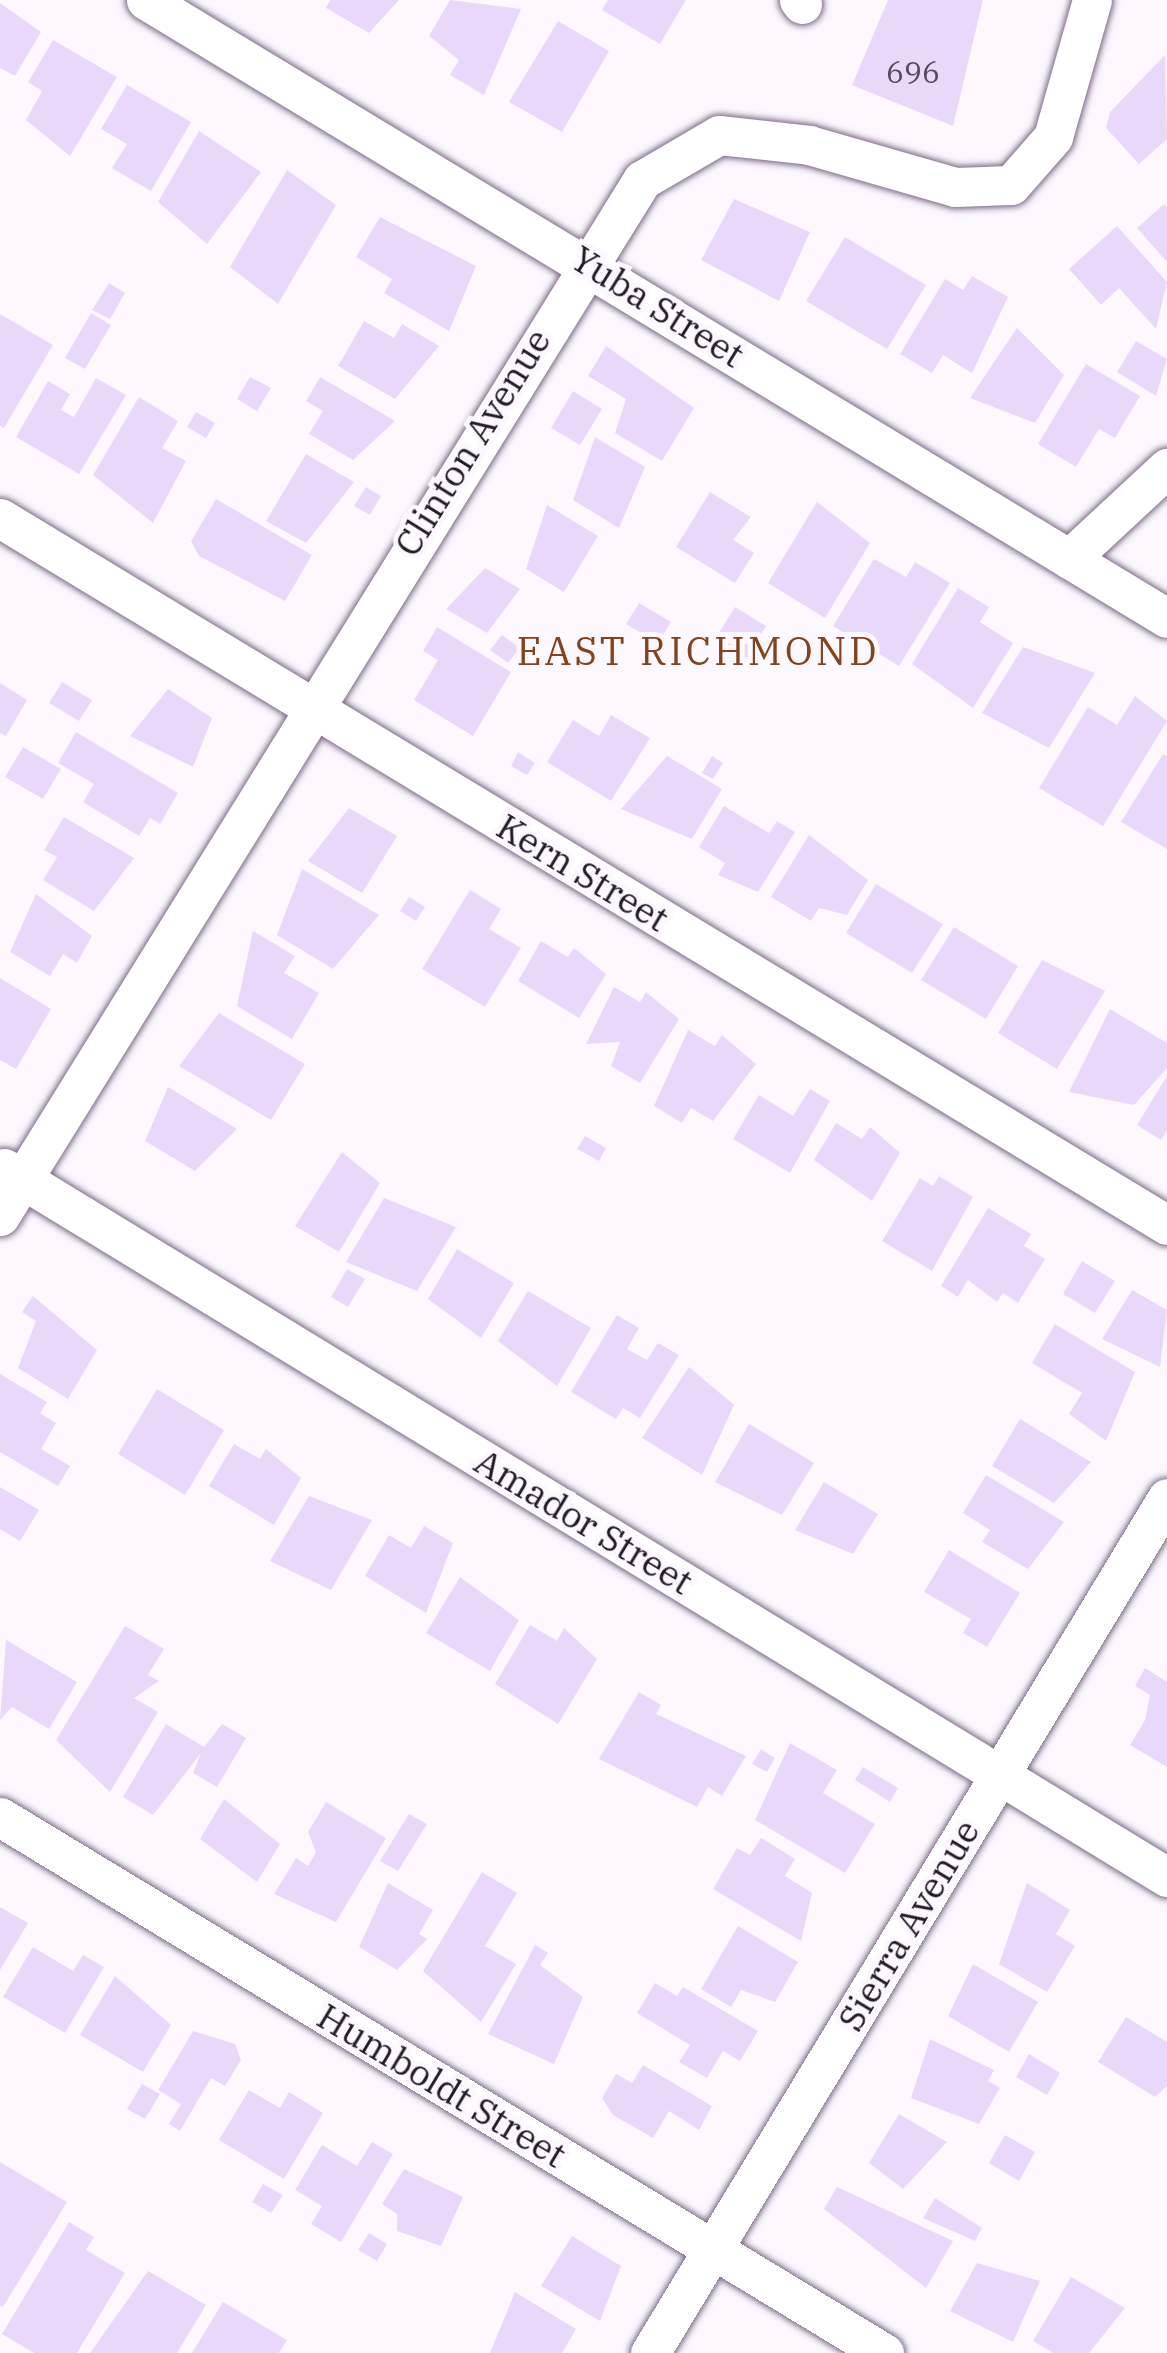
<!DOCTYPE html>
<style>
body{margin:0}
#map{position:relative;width:1167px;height:2353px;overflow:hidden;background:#fcf8fe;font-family:"IBM Plex Serif",serif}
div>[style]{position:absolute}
.building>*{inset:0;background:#e8d9fb}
.roads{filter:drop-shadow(0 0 3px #7f6b87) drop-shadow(0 0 3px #7f6b87)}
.minor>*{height:39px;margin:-19.5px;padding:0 19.5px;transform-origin:19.5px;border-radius:19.5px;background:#fff}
span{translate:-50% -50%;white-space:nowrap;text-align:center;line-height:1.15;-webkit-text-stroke:10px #fcf8fe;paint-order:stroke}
.number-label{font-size:30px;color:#544a5b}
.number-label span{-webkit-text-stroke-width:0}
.street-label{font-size:36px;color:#221a26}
.neighbourhood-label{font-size:39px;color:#82431e;letter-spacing:3px}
</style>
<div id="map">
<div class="building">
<i style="clip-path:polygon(330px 0,399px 0,369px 33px,326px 8px)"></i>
<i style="clip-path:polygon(450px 0,521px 9px,484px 95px,450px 75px,459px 60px,429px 36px)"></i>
<i style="clip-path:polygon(608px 0,686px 0,660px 44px,602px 10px)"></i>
<i style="clip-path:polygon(888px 0,983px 0,953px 126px,852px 85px)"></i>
<i style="clip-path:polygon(0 3px,41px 32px,15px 76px,0 68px)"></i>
<i style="clip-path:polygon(558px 21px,609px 51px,562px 132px,509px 102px)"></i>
<i style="clip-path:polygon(53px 40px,117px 77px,70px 156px,26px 120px,42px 91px,28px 82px)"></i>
<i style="clip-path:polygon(1165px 55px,1167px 139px,1139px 164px,1106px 128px,1110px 112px)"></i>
<i style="clip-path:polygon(127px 85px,191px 122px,151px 191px,112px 168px,127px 144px,101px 129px)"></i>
<i style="clip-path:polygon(199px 131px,261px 172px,207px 244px,158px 202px)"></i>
<i style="clip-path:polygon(287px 170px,336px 205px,278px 304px,230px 267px)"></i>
<i style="clip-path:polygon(734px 199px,810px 232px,779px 301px,701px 260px)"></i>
<i style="clip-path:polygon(1164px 204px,1167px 207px,1167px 262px,1137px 228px)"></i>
<i style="clip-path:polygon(380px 217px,476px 266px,449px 331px,384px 293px,392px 279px,356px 257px)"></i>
<i style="clip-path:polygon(1117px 226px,1167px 282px,1156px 329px,1119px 288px,1101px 305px,1069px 269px)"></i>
<i style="clip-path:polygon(845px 237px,926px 285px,887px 349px,806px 301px)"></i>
<i style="clip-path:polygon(972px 276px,1008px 297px,972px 373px,943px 355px,932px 373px,900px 354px,945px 279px,963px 290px)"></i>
<i style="clip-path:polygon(109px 283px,125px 293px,110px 319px,92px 310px)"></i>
<i style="clip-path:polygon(91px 313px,111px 325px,85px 369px,65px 358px)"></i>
<i style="clip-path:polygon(0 314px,53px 345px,4px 428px,0 426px)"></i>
<i style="clip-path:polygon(364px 321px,394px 338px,402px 324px,439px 346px,395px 399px,338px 366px)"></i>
<i style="clip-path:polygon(1017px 328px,1064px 375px,1035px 423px,970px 398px)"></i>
<i style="clip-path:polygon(1136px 341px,1167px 359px,1156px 396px,1117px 372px)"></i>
<i style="clip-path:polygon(606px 346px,694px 408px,662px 461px,615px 433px,626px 399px,588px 376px)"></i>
<i style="clip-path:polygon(1086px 364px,1140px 396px,1115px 438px,1099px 429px,1076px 467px,1038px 444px)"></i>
<i style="clip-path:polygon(250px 377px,271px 388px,257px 411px,237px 399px)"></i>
<i style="clip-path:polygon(320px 377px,395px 421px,353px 460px,309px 434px,323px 411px,306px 401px)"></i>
<i style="clip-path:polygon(96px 378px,126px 395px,79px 474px,16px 437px,48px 381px,70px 394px,61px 410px,74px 417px)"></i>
<i style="clip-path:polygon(573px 391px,602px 409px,580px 445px,551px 428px)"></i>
<i style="clip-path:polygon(139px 397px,178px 421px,162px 448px,186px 461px,153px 523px,93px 475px)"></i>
<i style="clip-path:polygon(196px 412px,215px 423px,206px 438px,187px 427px)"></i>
<i style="clip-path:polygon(595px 437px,645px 467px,619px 528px,573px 500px)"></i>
<i style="clip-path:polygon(306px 454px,354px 482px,306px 543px,266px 521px)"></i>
<i style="clip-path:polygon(366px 487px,381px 496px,370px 515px,354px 506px)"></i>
<i style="clip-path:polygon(710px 492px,751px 517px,733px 540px,754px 553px,735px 583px,676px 547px)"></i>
<i style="clip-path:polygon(216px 499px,312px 555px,285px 601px,199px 556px,191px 541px)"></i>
<i style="clip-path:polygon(817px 502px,870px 543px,825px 618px,768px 583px)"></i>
<i style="clip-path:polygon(547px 505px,598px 536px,564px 592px,526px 569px)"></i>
<i style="clip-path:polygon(874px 559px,906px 577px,915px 562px,950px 583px,899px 666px,833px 626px)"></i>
<i style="clip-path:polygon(485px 568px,520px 589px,487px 633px,446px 609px)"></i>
<i style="clip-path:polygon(958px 588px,989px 607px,980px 622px,1013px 643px,973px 708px,912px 664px)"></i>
<i style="clip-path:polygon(639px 603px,671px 622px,658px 643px,626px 624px)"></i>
<i style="clip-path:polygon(735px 607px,766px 626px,747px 658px,715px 639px)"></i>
<i style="clip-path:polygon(437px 627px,511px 672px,473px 736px,414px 700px,438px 660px,423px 651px)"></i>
<i style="clip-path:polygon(502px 635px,520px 648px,508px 663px,490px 650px)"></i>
<i style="clip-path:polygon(1023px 647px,1095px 673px,1049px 748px,982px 713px)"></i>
<i style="clip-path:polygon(62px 682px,92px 700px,79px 721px,49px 703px)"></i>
<i style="clip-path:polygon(0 683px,27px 700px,6px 736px,0 733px)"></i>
<i style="clip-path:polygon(168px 689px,212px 718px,193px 767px,130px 736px)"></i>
<i style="clip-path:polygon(1135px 696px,1167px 721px,1103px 826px,1039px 788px,1088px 707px,1117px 725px)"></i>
<i style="clip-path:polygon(611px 715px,650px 738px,611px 801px,547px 762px,573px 720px,599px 736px)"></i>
<i style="clip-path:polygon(76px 732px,178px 793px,160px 824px,150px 818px,139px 836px,83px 802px,94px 784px,58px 763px)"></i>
<i style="clip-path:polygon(23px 747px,61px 769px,43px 799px,5px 777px)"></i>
<i style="clip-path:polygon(518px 752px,535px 763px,527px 775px,511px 766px)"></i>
<i style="clip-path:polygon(1163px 754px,1167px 756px,1167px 849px,1121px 822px)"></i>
<i style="clip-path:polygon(667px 756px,722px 789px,692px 839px,621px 809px)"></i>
<i style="clip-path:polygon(712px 756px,723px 763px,713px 779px,702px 773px)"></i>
<i style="clip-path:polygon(724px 806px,769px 833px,777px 821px,795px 832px,758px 892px,718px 875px,725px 863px,699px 847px)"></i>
<i style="clip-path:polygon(349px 808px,397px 836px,362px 893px,308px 861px)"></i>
<i style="clip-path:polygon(64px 817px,134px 858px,94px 911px,43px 880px,57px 857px,44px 850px)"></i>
<i style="clip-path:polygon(809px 835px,868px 880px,847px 915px,819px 908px,811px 921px,771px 897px)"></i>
<i style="clip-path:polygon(302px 869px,379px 915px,333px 969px,277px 935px)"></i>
<i style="clip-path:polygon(876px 884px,943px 924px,912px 973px,846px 933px)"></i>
<i style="clip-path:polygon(470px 890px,501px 909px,489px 929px,521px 948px,485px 1007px,422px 969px)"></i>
<i style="clip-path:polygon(36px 894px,92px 936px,77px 963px,63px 954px,50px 976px,10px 952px)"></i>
<i style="clip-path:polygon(409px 897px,425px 907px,416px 921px,400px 911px)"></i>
<i style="clip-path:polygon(954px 927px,1018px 966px,986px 1019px,921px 980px)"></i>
<i style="clip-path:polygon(253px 931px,295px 956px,284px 973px,319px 993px,292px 1039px,237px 1006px)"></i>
<i style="clip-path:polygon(541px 941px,568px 957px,574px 948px,606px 974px,579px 1018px,518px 981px)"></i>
<i style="clip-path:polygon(1042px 960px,1105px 991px,1057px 1069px,998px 1033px)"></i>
<i style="clip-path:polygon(0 978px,51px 1009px,16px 1069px,0 1060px)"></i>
<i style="clip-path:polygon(614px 987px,640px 1002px,646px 992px,679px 1019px,640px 1083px,611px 1066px,620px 1042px,586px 1044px)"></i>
<i style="clip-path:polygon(1110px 1009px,1167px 1043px,1167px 1068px,1134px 1105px,1069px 1092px)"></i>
<i style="clip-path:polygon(219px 1013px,305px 1064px,271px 1120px,179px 1066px)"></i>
<i style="clip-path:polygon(688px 1030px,715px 1046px,722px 1035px,756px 1064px,713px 1121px,691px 1108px,682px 1123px,654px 1106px)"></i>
<i style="clip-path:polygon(1167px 1076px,1167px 1130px,1161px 1140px,1137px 1125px)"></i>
<i style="clip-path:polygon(168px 1087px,237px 1129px,195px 1171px,145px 1141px)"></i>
<i style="clip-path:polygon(810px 1089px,830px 1101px,790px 1173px,733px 1139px,759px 1095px,793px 1116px)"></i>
<i style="clip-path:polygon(836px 1123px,862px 1139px,870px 1127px,900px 1153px,872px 1201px,814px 1160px)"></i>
<i style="clip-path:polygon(585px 1136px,606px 1148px,599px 1161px,577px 1149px)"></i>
<i style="clip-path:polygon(342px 1152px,380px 1183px,339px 1252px,295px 1226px)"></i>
<i style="clip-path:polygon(939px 1176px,973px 1197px,932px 1271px,882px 1241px,920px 1178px,933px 1186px)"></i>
<i style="clip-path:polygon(384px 1198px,456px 1227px,417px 1291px,346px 1262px)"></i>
<i style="clip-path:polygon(988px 1208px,1031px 1234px,1024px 1246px,1045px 1259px,1018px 1303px,1003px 1293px,997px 1302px,968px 1280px,958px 1297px,941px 1286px)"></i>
<i style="clip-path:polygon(457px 1249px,514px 1283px,481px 1338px,428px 1299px)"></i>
<i style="clip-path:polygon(1082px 1261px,1115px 1281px,1095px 1313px,1063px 1294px)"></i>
<i style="clip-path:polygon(347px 1269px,365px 1279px,348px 1307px,331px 1297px)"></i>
<i style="clip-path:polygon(1132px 1290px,1167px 1310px,1160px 1367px,1102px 1339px)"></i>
<i style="clip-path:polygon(528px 1291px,591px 1328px,557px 1386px,498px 1341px)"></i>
<i style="clip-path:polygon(33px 1296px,97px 1350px,68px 1399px,18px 1368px,36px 1321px,22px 1312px)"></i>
<i style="clip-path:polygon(617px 1315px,639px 1328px,627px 1349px,647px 1360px,658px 1343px,679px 1355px,640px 1418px,623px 1408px,616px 1419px,571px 1392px)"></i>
<i style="clip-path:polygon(1055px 1324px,1135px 1372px,1106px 1441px,1069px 1414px,1082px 1393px,1032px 1363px)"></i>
<i style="clip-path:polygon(689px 1367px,734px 1405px,702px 1475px,642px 1438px)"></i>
<i style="clip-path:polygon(0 1374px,47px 1402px,40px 1413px,56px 1423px,41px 1449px,70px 1466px,58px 1486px,0 1452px)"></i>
<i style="clip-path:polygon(157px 1389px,224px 1430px,185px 1495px,118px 1454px)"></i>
<i style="clip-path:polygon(1020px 1419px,1091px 1462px,1054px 1503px,992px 1466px)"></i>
<i style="clip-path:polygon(749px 1424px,814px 1463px,782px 1515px,715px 1482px)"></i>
<i style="clip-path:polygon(234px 1444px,260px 1459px,266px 1449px,301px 1478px,274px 1525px,209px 1486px)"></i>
<i style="clip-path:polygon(986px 1475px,1064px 1522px,1028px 1569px,982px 1542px,990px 1530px,963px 1513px)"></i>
<i style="clip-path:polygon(824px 1482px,878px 1514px,853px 1554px,795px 1530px)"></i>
<i style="clip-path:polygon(0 1487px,39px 1510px,20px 1541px,0 1529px)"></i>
<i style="clip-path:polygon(309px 1496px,372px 1520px,331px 1590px,270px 1561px)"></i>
<i style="clip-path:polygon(424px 1526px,453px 1543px,426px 1613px,365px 1576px,389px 1535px,411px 1548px)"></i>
<i style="clip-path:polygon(949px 1550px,1020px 1593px,987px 1647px,963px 1633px,971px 1619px,924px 1592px)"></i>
<i style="clip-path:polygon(460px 1577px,519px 1620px,490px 1671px,426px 1633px)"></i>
<i style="clip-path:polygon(530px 1625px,557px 1641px,564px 1628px,597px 1659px,558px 1724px,495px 1684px)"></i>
<i style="clip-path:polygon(125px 1626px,164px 1649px,148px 1675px,159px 1681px,134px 1698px,158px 1712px,110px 1792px,56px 1740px)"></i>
<i style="clip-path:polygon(6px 1640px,77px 1682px,49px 1729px,12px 1707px,0 1720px)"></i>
<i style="clip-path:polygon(1145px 1668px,1167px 1682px,1167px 1767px,1130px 1745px,1145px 1720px,1150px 1695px,1135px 1686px)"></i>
<i style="clip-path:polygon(639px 1692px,661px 1705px,656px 1714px,746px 1756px,722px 1796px,708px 1787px,697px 1807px,599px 1759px)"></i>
<i style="clip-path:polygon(166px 1724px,204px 1747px,222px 1724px,246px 1738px,217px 1787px,193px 1773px,201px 1753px,153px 1815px,123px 1797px)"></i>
<i style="clip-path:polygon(790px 1743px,837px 1770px,823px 1793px,875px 1824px,845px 1873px,755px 1820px)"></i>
<i style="clip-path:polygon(761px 1749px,775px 1758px,767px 1772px,752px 1764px)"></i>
<i style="clip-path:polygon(863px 1767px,898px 1788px,890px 1802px,855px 1780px)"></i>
<i style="clip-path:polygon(224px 1799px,280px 1844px,257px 1882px,200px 1839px)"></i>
<i style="clip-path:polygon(326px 1802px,386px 1838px,336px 1922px,274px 1894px,296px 1858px,308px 1866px,316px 1852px,308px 1832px)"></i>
<i style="clip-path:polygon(409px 1814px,427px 1824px,398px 1871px,380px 1861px)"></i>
<i style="clip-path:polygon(761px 1838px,795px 1859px,785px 1876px,812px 1893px,801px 1941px,713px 1889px,737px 1848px,750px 1855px)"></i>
<i style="clip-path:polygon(482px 1872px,517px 1893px,485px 1946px,516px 1964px,481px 2022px,423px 1971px)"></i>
<i style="clip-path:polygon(388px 1883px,433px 1910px,419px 1934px,427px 1939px,397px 1970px,359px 1947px)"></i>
<i style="clip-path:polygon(1027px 1883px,1070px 1910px,1056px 1934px,1075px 1946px,1047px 1992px,999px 1964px)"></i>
<i style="clip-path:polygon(0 1907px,28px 1923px,0 1970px)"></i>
<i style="clip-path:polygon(738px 1926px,798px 1962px,775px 2002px,741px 1990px,731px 2007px,701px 1989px)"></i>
<i style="clip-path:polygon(535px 1945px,548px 1953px,540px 1965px,583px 1997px,554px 2064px,488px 2034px)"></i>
<i style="clip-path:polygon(33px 1947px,73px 1971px,83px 1955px,104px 1967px,65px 2033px,3px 1997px)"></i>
<i style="clip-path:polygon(973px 1964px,1038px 2002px,1009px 2052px,948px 2016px)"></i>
<i style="clip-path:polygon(115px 1976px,171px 2025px,143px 2072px,80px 2035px)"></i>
<i style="clip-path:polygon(655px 1983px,677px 1996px,683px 1987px,758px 2031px,740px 2061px,723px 2051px,707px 2078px,679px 2062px,690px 2045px,637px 2013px)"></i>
<i style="clip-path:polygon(1126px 2017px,1167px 2042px,1167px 2086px,1155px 2097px,1098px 2062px)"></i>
<i style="clip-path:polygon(193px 2031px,235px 2044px,241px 2060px,225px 2086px,211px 2078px,180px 2131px,169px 2124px,181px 2104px,158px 2090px)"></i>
<i style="clip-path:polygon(930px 2039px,994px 2070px,988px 2081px,1000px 2088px,979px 2124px,911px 2098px)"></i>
<i style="clip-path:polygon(1029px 2054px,1060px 2073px,1047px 2095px,1016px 2077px)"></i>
<i style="clip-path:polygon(643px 2065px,712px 2106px,699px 2130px,669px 2111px,653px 2138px,613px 2115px,602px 2098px,616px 2074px,632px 2083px)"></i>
<i style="clip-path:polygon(142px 2084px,160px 2094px,145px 2119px,127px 2109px)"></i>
<i style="clip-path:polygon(249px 2090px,280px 2108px,289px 2092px,323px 2113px,284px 2179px,219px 2140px)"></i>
<i style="clip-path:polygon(899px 2114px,947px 2142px,903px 2189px,869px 2163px)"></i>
<i style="clip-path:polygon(1005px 2135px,1035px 2152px,1019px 2181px,989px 2163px)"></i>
<i style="clip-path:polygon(372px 2142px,393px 2154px,341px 2242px,311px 2224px,322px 2206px,295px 2190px,322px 2145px,357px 2166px)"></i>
<i style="clip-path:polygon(0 2162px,67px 2202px,3px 2307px,0 2306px)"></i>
<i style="clip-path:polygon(404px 2169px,463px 2197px,441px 2246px,397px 2231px,397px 2214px,382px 2204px)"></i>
<i style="clip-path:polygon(263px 2184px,283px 2195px,271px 2213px,252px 2202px)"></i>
<i style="clip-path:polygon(837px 2187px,953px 2241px,926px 2288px,824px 2209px)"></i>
<i style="clip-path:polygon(935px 2198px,982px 2228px,975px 2241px,923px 2218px)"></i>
<i style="clip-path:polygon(69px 2222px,94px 2237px,86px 2250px,125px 2273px,77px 2353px,34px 2353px,2px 2334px)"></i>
<i style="clip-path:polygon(369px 2233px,387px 2244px,377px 2261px,358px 2250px)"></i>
<i style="clip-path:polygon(572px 2236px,621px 2266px,600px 2321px,541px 2286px)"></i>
<i style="clip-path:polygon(977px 2263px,1040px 2281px,1013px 2342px,950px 2311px)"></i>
<i style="clip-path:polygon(148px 2271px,206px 2305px,177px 2353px,90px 2353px)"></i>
<i style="clip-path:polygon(1071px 2277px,1125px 2308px,1089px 2353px,1053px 2353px,1033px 2341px)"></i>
<i style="clip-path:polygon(515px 2292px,576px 2329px,562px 2353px,490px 2353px)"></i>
<i style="clip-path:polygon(223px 2302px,287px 2340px,279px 2353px,192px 2353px)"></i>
</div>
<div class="roads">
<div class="minor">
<i style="left:146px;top:0;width:1193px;rotate:31.19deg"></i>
<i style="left:799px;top:0;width:5px;rotate:53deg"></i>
<i style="left:0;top:518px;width:1364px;rotate:31.21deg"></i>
<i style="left:1069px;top:559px;width:134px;rotate:-42.9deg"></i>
<i style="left:4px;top:1168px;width:1362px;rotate:31.37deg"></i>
<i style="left:0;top:1216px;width:1219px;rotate:-58.21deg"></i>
<i style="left:642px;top:180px;width:89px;rotate:-30.3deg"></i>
<i style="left:719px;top:135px;width:91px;rotate:6.3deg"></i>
<i style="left:809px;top:145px;width:152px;rotate:16deg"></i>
<i style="left:955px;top:187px;width:56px;rotate:-2deg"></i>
<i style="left:1011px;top:185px;width:64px;rotate:-48.8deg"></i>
<i style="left:1053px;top:137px;width:142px;rotate:-74.1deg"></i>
<i style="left:0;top:1817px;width:1034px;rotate:31.23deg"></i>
<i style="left:650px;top:2353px;width:999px;rotate:-58.84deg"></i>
</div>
</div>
<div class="number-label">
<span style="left:913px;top:72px">696</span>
</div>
<div class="street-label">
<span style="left:658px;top:306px;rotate:32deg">Yuba Street</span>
<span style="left:472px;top:442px;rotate:-58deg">Clinton Avenue</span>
<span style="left:583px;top:872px;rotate:31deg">Kern Street</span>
<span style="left:584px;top:1521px;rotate:31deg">Amador Street</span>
<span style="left:908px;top:1925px;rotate:-59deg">Sierra Avenue</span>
<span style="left:442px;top:2085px;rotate:31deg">Humboldt Street</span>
</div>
<div class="neighbourhood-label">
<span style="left:698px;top:651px">EAST RICHMOND</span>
</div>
</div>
